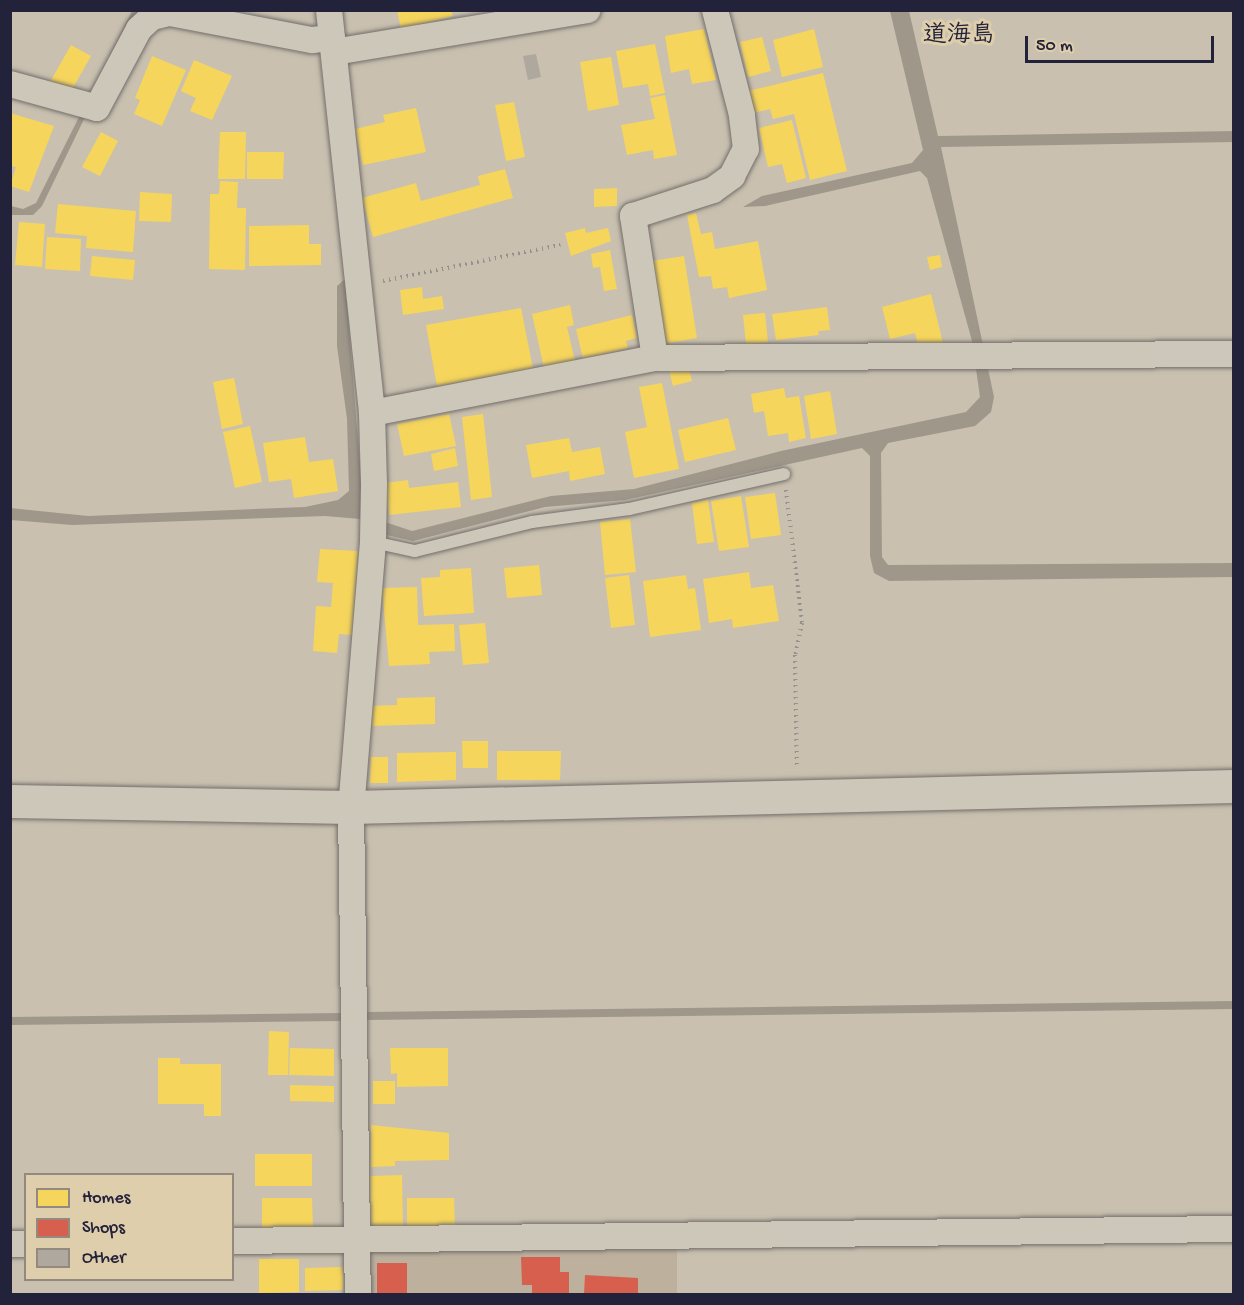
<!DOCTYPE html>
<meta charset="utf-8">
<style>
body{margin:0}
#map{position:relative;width:1244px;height:1305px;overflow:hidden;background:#c9c0af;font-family:"Gochi Hand","Klee One",sans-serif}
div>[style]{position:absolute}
.built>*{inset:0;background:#bdb19e}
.water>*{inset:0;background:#a0978b}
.homes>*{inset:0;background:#f6d55c}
.shops>*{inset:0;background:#d6604d}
.stream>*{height:8px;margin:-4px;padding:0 4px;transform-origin:4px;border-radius:4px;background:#a0978b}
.building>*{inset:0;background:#afa89e}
.path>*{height:4px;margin-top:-2px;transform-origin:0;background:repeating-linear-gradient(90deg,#95918b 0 1.5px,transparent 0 6px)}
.roads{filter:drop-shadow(0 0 2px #726e6b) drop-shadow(0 0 2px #726e6b)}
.lane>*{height:12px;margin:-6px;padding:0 6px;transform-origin:6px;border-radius:6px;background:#cdc7ba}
.street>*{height:26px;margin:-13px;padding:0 13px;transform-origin:13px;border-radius:13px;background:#cdc7ba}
.secondary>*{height:33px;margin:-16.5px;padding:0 16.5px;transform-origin:16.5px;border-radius:16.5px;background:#cdc7ba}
span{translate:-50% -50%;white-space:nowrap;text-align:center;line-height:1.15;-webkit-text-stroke:6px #dfceab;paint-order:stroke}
.quarter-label{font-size:24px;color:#22223b;font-weight:700}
.frame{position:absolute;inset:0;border:12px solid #22223b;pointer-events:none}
.legend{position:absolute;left:24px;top:1173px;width:210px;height:108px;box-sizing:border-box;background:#dfceab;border:2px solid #93897e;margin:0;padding:8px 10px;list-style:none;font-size:18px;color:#22223b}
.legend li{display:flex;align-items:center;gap:12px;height:30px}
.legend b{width:30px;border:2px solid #93897e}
.scale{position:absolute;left:1025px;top:36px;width:189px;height:27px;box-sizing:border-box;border:3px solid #22223b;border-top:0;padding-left:8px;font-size:18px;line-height:21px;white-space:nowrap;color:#22223b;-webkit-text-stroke:4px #dfceab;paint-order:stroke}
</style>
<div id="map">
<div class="built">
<i style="clip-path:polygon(677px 1243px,677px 1294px,367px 1294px,366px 1248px)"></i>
</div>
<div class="water">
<i style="clip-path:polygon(132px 11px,144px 11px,132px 20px,42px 206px,33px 215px,11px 215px,11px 206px,23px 209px,36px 203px)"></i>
<i style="clip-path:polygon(890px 11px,909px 11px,938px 136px,1233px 131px,1233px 142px,941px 147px,994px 397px,991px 412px,975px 426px,888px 443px,881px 453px,882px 557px,888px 565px,1233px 563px,1233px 577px,889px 581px,874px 573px,870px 556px,870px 456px,862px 448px,625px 500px,545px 507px,413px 541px,382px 534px,360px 519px,325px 516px,72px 525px,11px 520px,10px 508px,88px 516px,305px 507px,338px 500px,349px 491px,347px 419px,337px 346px,337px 286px,345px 279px,362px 490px,385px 522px,412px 531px,551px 496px,634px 489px,781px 451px,966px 412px,980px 397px,972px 341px,927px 178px,920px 171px,765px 206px,743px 207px,762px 196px,912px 163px,923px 150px)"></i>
</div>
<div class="homes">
<i style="clip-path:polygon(397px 10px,451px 10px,453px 16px,401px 29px)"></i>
<i style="clip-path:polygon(704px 29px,716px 80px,692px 84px,689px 69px,671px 73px,665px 36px)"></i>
<i style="clip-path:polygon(814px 29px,823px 67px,782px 77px,773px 40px)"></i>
<i style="clip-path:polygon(762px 37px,771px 71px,748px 77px,740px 42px)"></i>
<i style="clip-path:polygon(655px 44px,665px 93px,650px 96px,648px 84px,623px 88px,616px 51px)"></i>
<i style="clip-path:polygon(71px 45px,91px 56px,70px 93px,50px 82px)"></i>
<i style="clip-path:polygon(152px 56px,186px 70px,162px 126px,134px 114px,140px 100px,135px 98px)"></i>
<i style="clip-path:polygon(611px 57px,619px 105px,588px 111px,580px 62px)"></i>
<i style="clip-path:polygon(194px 60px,232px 76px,212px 120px,190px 111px,196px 98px,181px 91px)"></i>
<i style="clip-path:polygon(823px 73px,847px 171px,810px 180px,794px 114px,773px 119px,770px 109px,753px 113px,748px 91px)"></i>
<i style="clip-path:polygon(665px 95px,677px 155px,654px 159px,653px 150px,627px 155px,621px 125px,655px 119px,650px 98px)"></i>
<i style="clip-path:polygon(514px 102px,525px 157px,506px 161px,495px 105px)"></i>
<i style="clip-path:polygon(416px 108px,426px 152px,363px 165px,355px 129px,385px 122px,383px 115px)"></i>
<i style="clip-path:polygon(10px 113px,54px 126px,29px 192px,10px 186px,16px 167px,10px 166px)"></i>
<i style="clip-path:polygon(792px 120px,806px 178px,787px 183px,782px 164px,768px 167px,759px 128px)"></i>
<i style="clip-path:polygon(101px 132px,118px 141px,100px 176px,82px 167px)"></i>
<i style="clip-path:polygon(220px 132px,246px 132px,245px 179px,218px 179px)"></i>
<i style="clip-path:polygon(247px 152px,284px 152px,283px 179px,247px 179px)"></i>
<i style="clip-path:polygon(505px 169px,513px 198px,373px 237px,362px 198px,416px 183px,421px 201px,480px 185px,478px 176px)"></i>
<i style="clip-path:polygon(220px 181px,238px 182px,237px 208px,246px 208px,245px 270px,209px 269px,210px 194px,219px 194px)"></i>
<i style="clip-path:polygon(617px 188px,617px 206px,594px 207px,594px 189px)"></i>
<i style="clip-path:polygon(140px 192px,172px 194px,171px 222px,139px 221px)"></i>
<i style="clip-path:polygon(58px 204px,136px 211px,133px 252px,86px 248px,87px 236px,55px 233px)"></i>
<i style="clip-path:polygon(696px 213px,701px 234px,712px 232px,715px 249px,758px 241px,767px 290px,729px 298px,727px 287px,713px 289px,711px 276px,699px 277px,687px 215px)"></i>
<i style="clip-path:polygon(19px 222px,45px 224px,42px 267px,15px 265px)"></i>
<i style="clip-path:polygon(309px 225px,309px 244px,321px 244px,321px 265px,249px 266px,249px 226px)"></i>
<i style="clip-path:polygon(585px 228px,586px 233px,608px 228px,611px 241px,571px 256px,565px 233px)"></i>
<i style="clip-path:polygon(47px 237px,81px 239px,80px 271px,45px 269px)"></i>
<i style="clip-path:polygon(610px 250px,617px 289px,604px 291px,600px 267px,593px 268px,591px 254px)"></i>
<i style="clip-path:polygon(940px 255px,942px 267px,930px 270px,927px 257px)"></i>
<i style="clip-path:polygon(92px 256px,135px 260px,133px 280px,90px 276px)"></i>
<i style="clip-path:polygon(684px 256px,697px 338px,664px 344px,652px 261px)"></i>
<i style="clip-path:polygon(422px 287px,423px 299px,442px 296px,444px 309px,403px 315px,400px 290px)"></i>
<i style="clip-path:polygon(931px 294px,943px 343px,919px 349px,915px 333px,890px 339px,882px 307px)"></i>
<i style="clip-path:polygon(570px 305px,574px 325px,567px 327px,575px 361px,544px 368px,532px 314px)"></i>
<i style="clip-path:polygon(827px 307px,830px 330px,818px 331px,819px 335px,776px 340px,772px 314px)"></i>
<i style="clip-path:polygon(521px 308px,533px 369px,437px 386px,426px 325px)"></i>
<i style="clip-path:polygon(765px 313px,768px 342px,746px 344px,743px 315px)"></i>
<i style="clip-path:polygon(632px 315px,637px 338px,626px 341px,628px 348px,583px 359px,576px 329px)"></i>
<i style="clip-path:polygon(688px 365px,692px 381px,673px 386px,669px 370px)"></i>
<i style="clip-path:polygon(234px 378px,243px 424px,222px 429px,213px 382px)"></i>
<i style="clip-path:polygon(662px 383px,679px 469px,634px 478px,625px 432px,647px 427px,639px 387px)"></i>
<i style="clip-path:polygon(784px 388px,786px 398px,799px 396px,806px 438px,789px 442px,788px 433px,768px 436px,764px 411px,754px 413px,751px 394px)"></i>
<i style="clip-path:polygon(830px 391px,837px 434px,811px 439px,804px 396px)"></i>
<i style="clip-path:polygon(449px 414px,456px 446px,404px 456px,397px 424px)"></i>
<i style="clip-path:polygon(483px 414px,492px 497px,471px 500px,462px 417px)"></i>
<i style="clip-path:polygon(728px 418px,736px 450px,685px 462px,678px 430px)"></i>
<i style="clip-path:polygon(250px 426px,262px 482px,235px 488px,223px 432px)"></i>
<i style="clip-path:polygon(305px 437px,309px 462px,333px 459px,338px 491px,294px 498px,291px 479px,269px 482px,263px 443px)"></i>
<i style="clip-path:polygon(569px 438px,572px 452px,600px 447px,605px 474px,570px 481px,569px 471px,532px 478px,526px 445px)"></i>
<i style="clip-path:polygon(455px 448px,458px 466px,434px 471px,431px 454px)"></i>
<i style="clip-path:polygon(408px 480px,409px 488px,458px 482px,461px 507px,389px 515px,385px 483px)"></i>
<i style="clip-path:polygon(775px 493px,781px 535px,751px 539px,745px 497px)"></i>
<i style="clip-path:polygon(741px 496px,749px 547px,719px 551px,711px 501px)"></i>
<i style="clip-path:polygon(708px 500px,714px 542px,697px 544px,692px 503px)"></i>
<i style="clip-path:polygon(630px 519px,636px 572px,605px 575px,600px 522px)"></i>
<i style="clip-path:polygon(320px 549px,358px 551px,352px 635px,339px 634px,337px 653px,313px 651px,316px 606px,331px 607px,333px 583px,317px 582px)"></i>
<i style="clip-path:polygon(539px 565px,542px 595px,507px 598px,504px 568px)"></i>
<i style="clip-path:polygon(471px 568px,474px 613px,424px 616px,421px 578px,440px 577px,440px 570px)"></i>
<i style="clip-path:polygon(749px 572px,751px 588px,773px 585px,779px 621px,733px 628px,732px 619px,709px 623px,703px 579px)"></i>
<i style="clip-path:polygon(629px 575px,635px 625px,611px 628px,605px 578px)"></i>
<i style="clip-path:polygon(686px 575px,688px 589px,695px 588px,701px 630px,650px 637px,643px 581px)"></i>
<i style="clip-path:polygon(417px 587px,418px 625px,454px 624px,455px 651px,429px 652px,430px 664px,389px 666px,382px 588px)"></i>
<i style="clip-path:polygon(485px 623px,489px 663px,463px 665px,459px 625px)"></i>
<i style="clip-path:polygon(435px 697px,435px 724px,372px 726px,372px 706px,397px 705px,397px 698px)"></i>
<i style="clip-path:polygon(462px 741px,488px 741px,488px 768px,463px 768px)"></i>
<i style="clip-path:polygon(497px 751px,561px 751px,560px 780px,497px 780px)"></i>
<i style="clip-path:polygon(456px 752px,456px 780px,397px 782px,397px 753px)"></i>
<i style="clip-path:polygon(371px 757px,388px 757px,388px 783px,370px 783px)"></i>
<i style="clip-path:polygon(269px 1031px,289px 1032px,288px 1075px,268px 1075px)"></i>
<i style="clip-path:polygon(290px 1048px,334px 1049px,334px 1076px,289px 1075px)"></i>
<i style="clip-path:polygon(390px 1048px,448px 1048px,448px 1086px,397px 1087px,397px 1073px,391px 1074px)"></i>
<i style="clip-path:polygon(158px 1058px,180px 1058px,180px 1064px,221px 1064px,221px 1116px,204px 1116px,204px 1104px,158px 1104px)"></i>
<i style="clip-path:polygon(373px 1081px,395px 1081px,395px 1104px,373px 1104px)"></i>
<i style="clip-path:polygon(290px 1085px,334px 1086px,334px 1102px,290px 1101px)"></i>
<i style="clip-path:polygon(371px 1125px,449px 1133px,449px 1160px,395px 1161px,395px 1166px,371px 1167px)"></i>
<i style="clip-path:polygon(255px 1154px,312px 1154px,312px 1186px,255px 1186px)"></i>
<i style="clip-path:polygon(402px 1175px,403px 1230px,371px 1230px,370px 1176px)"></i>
<i style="clip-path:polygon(262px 1198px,312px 1198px,313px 1230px,262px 1230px)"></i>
<i style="clip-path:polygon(407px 1198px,454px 1198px,455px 1227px,407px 1227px)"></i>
<i style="clip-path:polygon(259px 1259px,299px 1259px,299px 1292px,259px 1293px)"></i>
<i style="clip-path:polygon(343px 1267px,343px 1290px,305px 1291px,305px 1268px)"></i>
</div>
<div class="shops">
<i style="clip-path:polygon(521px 1257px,560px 1257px,560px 1272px,569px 1272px,569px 1294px,532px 1294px,532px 1285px,522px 1285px)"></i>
<i style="clip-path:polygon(377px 1263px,407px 1263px,407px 1294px,377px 1294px)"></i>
<i style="clip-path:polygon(585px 1275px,638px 1278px,638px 1294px,584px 1294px)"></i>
</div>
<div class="stream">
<i style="left:368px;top:1016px;width:866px;rotate:-0.73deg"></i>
<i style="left:10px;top:1021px;width:333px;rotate:-0.7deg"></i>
</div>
<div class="building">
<i style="clip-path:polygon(536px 54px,541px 77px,528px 80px,523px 56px)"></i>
</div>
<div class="path">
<i style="left:383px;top:281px;width:181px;rotate:-11.5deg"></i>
<i style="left:786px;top:490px;width:134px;rotate:83.1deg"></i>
<i style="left:802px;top:623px;width:33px;rotate:102deg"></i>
<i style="left:795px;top:655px;width:114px;rotate:89deg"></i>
</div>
<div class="roads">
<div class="lane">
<i style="left:373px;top:542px;width:43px;rotate:12.1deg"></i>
<i style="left:415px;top:551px;width:121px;rotate:-13.9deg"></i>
<i style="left:532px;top:522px;width:98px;rotate:-7.6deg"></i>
<i style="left:629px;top:509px;width:159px;rotate:-12.7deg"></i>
</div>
<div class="street">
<i style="left:329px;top:10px;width:405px;rotate:83.9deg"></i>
<i style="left:372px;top:413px;width:71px;rotate:88.4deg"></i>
<i style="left:374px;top:484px;width:58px;rotate:91deg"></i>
<i style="left:373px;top:542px;width:266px;rotate:94.7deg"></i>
<i style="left:351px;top:807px;width:487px;rotate:89.2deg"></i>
<i style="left:334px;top:52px;width:257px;rotate:-9.4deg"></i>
<i style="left:10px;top:84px;width:90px;rotate:15.4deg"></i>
<i style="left:97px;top:108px;width:89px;rotate:-62deg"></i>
<i style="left:139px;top:29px;width:18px;rotate:-43deg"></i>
<i style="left:152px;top:17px;width:18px;rotate:-13deg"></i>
<i style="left:170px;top:13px;width:145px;rotate:10.8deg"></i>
<i style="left:312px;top:40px;width:20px;rotate:-6deg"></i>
<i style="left:655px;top:358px;width:144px;rotate:-98.8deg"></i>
<i style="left:633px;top:216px;width:84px;rotate:-18deg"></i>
<i style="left:713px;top:190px;width:24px;rotate:-36deg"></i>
<i style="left:732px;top:176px;width:30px;rotate:-63deg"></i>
<i style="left:746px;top:149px;width:34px;rotate:-97deg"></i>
<i style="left:742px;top:115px;width:108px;rotate:-104.4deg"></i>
<i style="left:372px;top:413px;width:288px;rotate:-11deg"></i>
<i style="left:655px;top:358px;width:579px;rotate:-0.4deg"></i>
<i style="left:232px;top:1241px;width:1002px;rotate:-0.69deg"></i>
<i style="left:10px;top:1244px;width:16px"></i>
</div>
<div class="secondary">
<i style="left:10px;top:801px;width:341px;rotate:1deg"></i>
<i style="left:351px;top:807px;width:883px;rotate:-1.36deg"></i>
</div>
</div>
<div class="quarter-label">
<span style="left:959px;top:37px">道海島</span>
</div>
<div class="frame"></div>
<ul class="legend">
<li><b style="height:16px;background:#f6d55c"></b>Homes</li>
<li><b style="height:16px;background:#d6604d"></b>Shops</li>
<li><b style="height:16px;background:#afa89e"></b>Other</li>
</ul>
<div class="scale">50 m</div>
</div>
